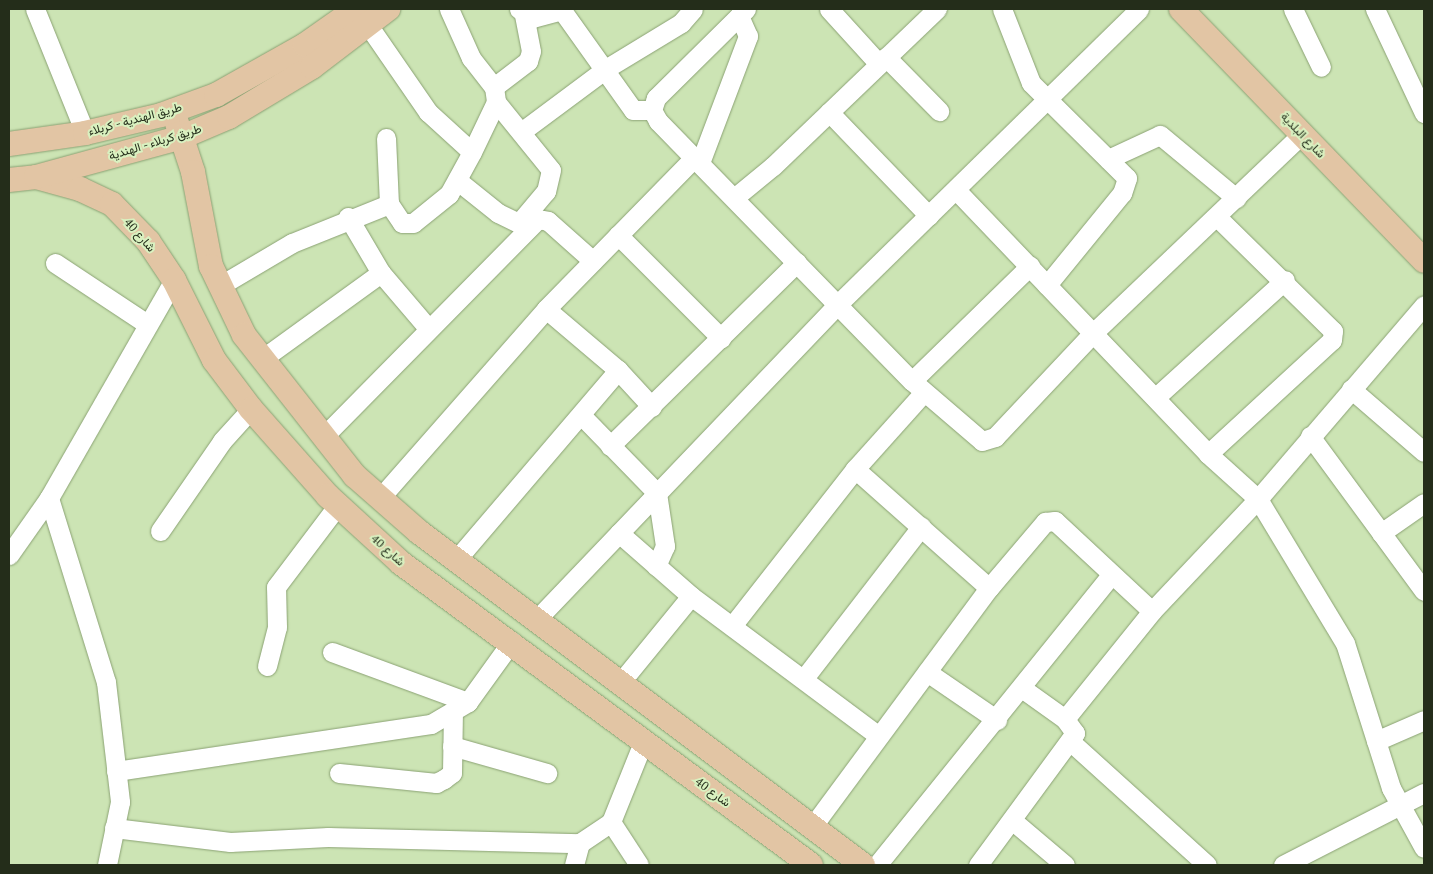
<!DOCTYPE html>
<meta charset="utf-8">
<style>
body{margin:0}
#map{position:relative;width:1433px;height:874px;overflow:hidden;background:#cce4b4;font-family:"PT Serif",Vazirmatn,serif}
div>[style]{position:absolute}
.roads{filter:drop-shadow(0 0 1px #8ba274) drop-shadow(0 0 1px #8ba274)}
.minor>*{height:19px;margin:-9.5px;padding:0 9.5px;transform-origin:9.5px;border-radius:9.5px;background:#fff}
.major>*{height:24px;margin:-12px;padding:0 12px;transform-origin:12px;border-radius:12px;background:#e2c5a4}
span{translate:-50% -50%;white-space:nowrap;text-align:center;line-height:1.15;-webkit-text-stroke:4px #d9f1c0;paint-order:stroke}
.street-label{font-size:12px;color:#242d1a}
.frame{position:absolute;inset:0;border:10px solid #242d1a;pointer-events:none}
</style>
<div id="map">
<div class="roads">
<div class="minor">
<i style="left:35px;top:9px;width:134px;rotate:68deg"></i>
<i style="left:449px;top:9px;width:54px;rotate:65.8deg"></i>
<i style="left:471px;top:58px;width:37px;rotate:52deg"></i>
<i style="left:494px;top:87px;width:15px;rotate:82deg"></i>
<i style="left:496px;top:102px;width:87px;rotate:51deg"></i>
<i style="left:551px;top:170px;width:22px;rotate:103deg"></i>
<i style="left:546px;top:191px;width:42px;rotate:130.2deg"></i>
<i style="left:519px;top:9px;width:16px;rotate:35deg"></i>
<i style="left:532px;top:18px;width:30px;rotate:-15deg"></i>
<i style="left:561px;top:9px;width:124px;rotate:54.5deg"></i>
<i style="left:633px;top:110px;width:19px"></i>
<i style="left:746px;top:9px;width:127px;rotate:135.3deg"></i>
<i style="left:656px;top:98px;width:13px;rotate:108deg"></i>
<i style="left:652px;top:110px;width:13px;rotate:61deg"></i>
<i style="left:658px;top:121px;width:363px;rotate:45.7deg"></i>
<i style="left:912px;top:381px;width:92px;rotate:40.6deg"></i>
<i style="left:982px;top:441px;width:14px;rotate:-17deg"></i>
<i style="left:995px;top:437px;width:141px;rotate:-46.7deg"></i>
<i style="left:1092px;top:334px;width:290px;rotate:-43.6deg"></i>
<i style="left:829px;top:9px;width:74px;rotate:47.7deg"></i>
<i style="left:1002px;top:9px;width:79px;rotate:68.6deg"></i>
<i style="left:1031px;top:83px;width:135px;rotate:44.7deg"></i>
<i style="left:1127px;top:178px;width:16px;rotate:108deg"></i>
<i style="left:1122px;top:193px;width:119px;rotate:129.2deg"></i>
<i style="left:1293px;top:9px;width:64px;rotate:64.2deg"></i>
<i style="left:1375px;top:9px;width:115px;rotate:64.8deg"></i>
<i style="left:368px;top:25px;width:106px;rotate:55.4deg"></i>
<i style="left:428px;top:112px;width:59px;rotate:42.3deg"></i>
<i style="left:472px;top:152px;width:48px;rotate:118.7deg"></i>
<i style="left:449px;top:194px;width:46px;rotate:141.1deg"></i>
<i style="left:413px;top:223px;width:11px;rotate:180deg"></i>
<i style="left:402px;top:223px;width:23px;rotate:-124deg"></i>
<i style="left:389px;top:204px;width:66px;rotate:-92.6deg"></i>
<i style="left:886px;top:57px;width:76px;rotate:45.5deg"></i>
<i style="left:494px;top:87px;width:43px;rotate:-37.4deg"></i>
<i style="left:528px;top:61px;width:10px;rotate:-73deg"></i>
<i style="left:531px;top:51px;width:37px;rotate:-101deg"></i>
<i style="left:829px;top:112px;width:144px;rotate:46.1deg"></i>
<i style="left:521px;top:132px;width:107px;rotate:-36.7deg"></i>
<i style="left:607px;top:68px;width:87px;rotate:-31.3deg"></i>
<i style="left:681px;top:23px;width:18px;rotate:-49deg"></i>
<i style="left:472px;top:152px;width:55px;rotate:-64.4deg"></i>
<i style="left:1108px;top:159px;width:57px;rotate:-24.8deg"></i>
<i style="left:1160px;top:135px;width:99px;rotate:39.7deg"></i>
<i style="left:700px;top:163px;width:136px;rotate:-69.3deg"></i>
<i style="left:748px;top:36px;width:22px;rotate:-114deg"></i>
<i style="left:458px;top:181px;width:51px;rotate:38.7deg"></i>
<i style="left:498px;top:213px;width:34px;rotate:26deg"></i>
<i style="left:957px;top:191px;width:364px;rotate:46.3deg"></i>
<i style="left:1208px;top:454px;width:67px;rotate:42deg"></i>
<i style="left:1258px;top:499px;width:168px;rotate:58.9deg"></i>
<i style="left:1345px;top:643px;width:152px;rotate:72.4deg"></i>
<i style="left:1391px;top:788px;width:68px;rotate:61.2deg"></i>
<i style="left:734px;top:198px;width:50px;rotate:-39.4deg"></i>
<i style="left:773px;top:166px;width:227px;rotate:-43.8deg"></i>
<i style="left:348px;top:217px;width:65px;rotate:59.5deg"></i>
<i style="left:381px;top:273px;width:72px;rotate:49.5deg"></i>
<i style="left:618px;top:235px;width:146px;rotate:45deg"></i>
<i style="left:55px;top:263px;width:110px;rotate:33.5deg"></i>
<i style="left:221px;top:285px;width:82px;rotate:-30.6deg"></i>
<i style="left:292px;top:243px;width:105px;rotate:-21.9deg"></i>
<i style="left:546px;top:309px;width:94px;rotate:40.3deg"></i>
<i style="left:618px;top:370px;width:50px;rotate:47.4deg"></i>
<i style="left:262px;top:359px;width:147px;rotate:-35.9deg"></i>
<i style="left:912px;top:381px;width:165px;rotate:-44.3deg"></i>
<i style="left:1351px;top:389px;width:96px;rotate:40.8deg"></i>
<i style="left:1156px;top:397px;width:174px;rotate:-42.2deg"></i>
<i style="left:582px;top:416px;width:107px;rotate:45.8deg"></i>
<i style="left:657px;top:493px;width:54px;rotate:81.4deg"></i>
<i style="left:665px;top:546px;width:22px;rotate:114deg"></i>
<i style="left:324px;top:436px;width:305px;rotate:-45.4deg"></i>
<i style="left:538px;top:219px;width:10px;rotate:11deg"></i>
<i style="left:548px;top:221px;width:60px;rotate:41.6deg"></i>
<i style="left:1310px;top:436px;width:192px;rotate:53.7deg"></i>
<i style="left:610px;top:446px;width:262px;rotate:-44.5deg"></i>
<i style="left:1208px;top:454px;width:168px;rotate:-42.6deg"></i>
<i style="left:1332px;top:340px;width:9px;rotate:-84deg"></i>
<i style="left:1333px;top:331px;width:163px;rotate:-135.5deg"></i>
<i style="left:855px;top:469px;width:179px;rotate:41.6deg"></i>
<i style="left:49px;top:498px;width:193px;rotate:72.8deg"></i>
<i style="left:106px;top:682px;width:121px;rotate:83.3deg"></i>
<i style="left:120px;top:802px;width:64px;rotate:101.7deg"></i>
<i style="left:380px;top:498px;width:252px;rotate:-48.7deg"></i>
<i style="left:546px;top:309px;width:211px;rotate:-45.6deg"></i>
<i style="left:160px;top:531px;width:109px;rotate:-55.4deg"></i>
<i style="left:222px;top:441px;width:43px;rotate:-47.8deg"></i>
<i style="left:619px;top:533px;width:96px;rotate:41.2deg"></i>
<i style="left:691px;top:596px;width:234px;rotate:36.7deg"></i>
<i style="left:1381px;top:533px;width:52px;rotate:-34.9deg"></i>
<i style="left:9px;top:555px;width:70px;rotate:-54.9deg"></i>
<i style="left:49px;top:498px;width:251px;rotate:-60.2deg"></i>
<i style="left:456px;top:560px;width:250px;rotate:-49.5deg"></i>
<i style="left:536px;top:620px;width:437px;rotate:-46.3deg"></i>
<i style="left:838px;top:304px;width:421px;rotate:-44.4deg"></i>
<i style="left:732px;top:626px;width:199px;rotate:-51.9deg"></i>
<i style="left:855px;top:469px;width:103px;rotate:-48.1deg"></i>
<i style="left:332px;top:652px;width:145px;rotate:20.2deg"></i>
<i style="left:267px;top:666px;width:40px;rotate:-75.6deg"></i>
<i style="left:277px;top:627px;width:40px;rotate:-91.4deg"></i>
<i style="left:276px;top:587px;width:103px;rotate:-52.9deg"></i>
<i style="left:927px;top:672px;width:85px;rotate:34.4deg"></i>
<i style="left:805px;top:677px;width:190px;rotate:-52.3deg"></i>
<i style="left:620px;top:683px;width:112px;rotate:-50.8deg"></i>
<i style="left:1065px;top:719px;width:139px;rotate:-51.1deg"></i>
<i style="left:1152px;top:611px;width:154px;rotate:-46.6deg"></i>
<i style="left:1258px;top:499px;width:255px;rotate:-49.4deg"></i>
<i style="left:1376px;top:741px;width:52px;rotate:-23.6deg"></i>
<i style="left:1071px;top:742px;width:183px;rotate:42.1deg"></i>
<i style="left:452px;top:746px;width:99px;rotate:15.9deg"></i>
<i style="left:116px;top:771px;width:318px;rotate:-8.5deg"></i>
<i style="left:431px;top:724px;width:43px;rotate:-30.7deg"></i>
<i style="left:468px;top:702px;width:75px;rotate:-54.2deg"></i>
<i style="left:339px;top:773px;width:98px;rotate:5.9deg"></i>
<i style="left:436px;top:783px;width:9px;rotate:-27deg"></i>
<i style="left:444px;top:779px;width:10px;rotate:-37deg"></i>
<i style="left:452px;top:773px;width:62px;rotate:-89.1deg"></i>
<i style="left:1013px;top:821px;width:68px;rotate:40.2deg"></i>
<i style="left:611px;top:822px;width:51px;rotate:56.9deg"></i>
<i style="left:812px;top:827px;width:297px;rotate:-53.5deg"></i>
<i style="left:989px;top:588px;width:87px;rotate:-49.7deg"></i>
<i style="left:1045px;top:522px;width:10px;rotate:-6deg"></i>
<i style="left:1055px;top:521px;width:132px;rotate:42.9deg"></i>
<i style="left:114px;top:828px;width:117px;rotate:6.9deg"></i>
<i style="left:230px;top:842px;width:98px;rotate:-2.9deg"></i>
<i style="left:328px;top:837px;width:252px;rotate:1.4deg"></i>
<i style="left:574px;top:865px;width:23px;rotate:-75deg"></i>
<i style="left:580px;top:843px;width:37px;rotate:-34deg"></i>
<i style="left:611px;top:822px;width:88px;rotate:-68.1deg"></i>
<i style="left:877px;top:865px;width:373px;rotate:-51.1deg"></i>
<i style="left:978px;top:865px;width:164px;rotate:-53.7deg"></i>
<i style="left:1075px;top:733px;width:17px;rotate:-126deg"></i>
<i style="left:1065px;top:719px;width:52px;rotate:-144.5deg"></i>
<i style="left:1283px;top:865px;width:158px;rotate:-27.1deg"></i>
</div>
<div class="major">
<i style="left:1181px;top:9px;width:350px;rotate:46deg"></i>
<i style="left:173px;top:111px;width:64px;rotate:71.8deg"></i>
<i style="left:193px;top:172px;width:96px;rotate:79.2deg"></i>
<i style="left:211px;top:266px;width:76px;rotate:64.4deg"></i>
<i style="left:244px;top:335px;width:179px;rotate:51.8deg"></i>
<i style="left:355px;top:476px;width:85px;rotate:41.2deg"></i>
<i style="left:419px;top:532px;width:555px;rotate:36.87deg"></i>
<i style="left:9px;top:144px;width:77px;rotate:-8.2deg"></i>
<i style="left:85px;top:133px;width:78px;rotate:-13.3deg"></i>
<i style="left:161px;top:115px;width:59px;rotate:-20deg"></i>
<i style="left:216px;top:95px;width:102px;rotate:-29.3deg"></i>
<i style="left:305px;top:45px;width:62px;rotate:-35.2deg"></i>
<i style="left:36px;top:177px;width:46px;rotate:15.3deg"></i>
<i style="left:80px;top:189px;width:35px;rotate:25deg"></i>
<i style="left:112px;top:204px;width:52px;rotate:45.8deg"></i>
<i style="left:148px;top:241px;width:47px;rotate:56.3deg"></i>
<i style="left:174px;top:280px;width:89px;rotate:63.4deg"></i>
<i style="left:214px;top:360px;width:61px;rotate:52.9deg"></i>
<i style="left:251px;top:409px;width:116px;rotate:48.5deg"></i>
<i style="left:328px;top:496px;width:99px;rotate:42.5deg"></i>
<i style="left:401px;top:563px;width:509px;rotate:36.37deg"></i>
<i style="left:9px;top:180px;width:27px;rotate:-6deg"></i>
<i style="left:36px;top:177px;width:151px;rotate:-15.3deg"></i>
<i style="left:182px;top:137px;width:51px;rotate:-23.1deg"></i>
<i style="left:229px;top:117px;width:97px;rotate:-31.1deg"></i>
<i style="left:312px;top:67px;width:96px;rotate:-37.3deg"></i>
</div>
</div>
<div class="street-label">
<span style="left:135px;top:119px;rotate:-15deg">طريق الهندية - كربلاء</span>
<span style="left:1303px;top:135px;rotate:46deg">شارع البلدية</span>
<span style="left:155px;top:142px;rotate:-17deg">طريق كربلاء - الهندية</span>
<span style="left:140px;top:235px;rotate:49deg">شارع 40</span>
<span style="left:388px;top:550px;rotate:42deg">شارع 40</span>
<span style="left:713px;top:792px;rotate:37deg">شارع 40</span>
</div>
<div class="frame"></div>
</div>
